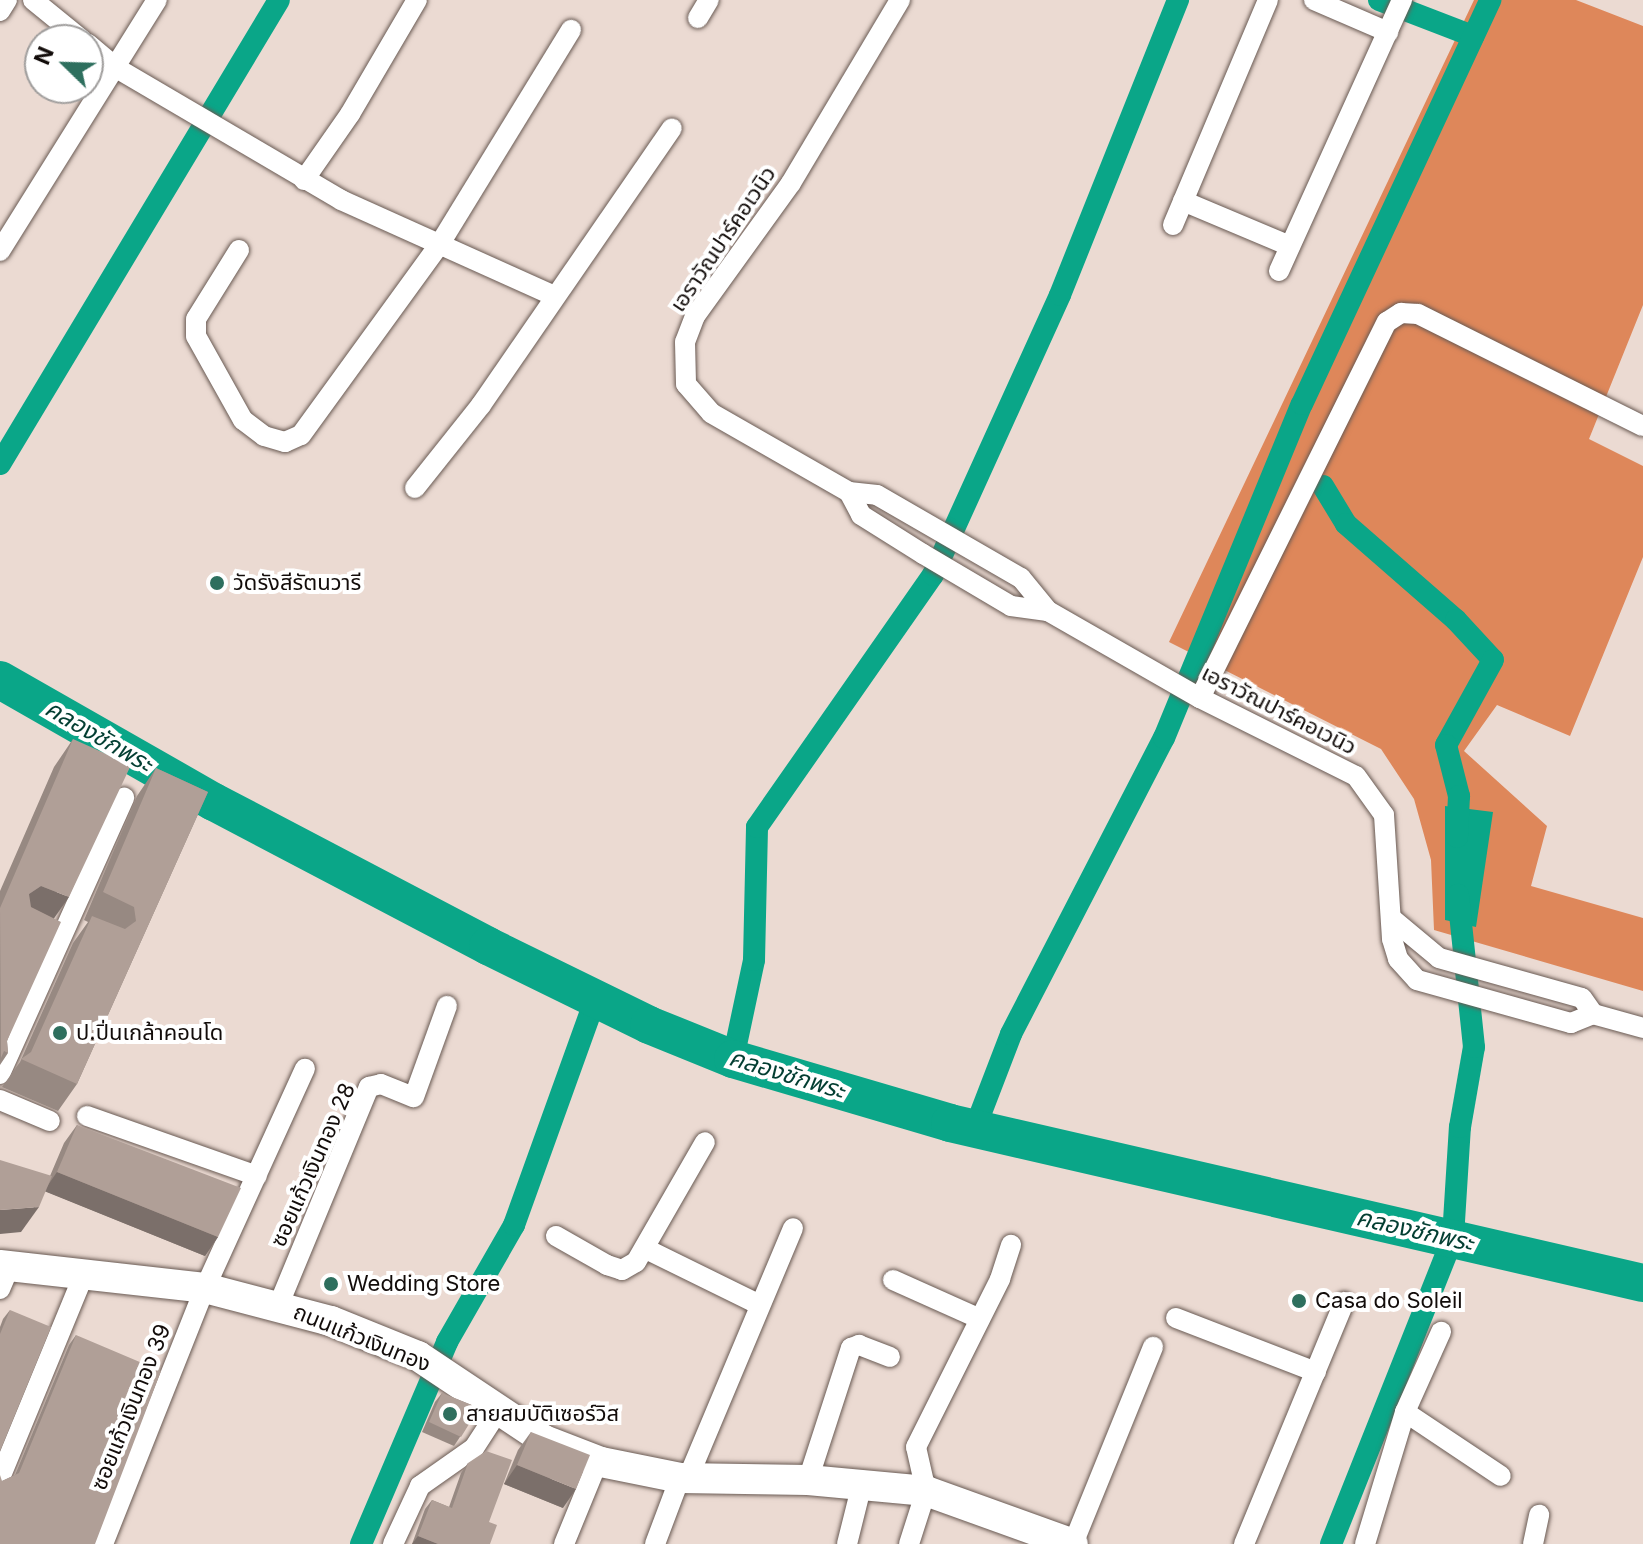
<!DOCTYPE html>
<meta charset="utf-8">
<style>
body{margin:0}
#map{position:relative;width:1643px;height:1544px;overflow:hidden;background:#ebdad2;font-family:Inter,"Noto Sans Thai",sans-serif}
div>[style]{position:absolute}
.forest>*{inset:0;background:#de875a}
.water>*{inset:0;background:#0aa688}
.canal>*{height:22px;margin:-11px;padding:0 11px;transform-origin:11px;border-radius:11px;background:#0aa688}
.river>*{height:38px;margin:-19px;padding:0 19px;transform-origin:19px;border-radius:19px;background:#0aa688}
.roads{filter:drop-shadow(0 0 2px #695a53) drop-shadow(0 0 2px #695a53)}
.street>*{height:20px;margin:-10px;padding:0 10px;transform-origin:10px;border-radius:10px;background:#fff}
.secondary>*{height:30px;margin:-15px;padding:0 15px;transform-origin:15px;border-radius:15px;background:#fff}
.wall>*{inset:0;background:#978982}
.shaded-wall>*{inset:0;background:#7b6f6a}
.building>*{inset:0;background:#b09f97}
.dots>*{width:22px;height:22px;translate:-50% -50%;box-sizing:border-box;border:4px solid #fff;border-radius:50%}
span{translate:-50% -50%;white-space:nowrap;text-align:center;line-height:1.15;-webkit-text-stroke:8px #fff;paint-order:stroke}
.street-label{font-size:22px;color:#120c0a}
.poi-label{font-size:22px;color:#120c0a}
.left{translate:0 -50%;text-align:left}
.water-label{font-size:24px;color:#033e32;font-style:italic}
.north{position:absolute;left:24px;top:24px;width:80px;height:80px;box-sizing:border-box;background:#fff;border:2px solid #a09e9d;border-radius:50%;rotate:293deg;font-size:22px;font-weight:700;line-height:32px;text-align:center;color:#120c0a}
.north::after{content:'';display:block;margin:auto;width:28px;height:36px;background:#2e6f5e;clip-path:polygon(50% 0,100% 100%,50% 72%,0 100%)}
</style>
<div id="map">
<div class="forest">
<i style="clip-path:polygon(1474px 0,1576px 0,1643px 26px,1643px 305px,1589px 439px,1643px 466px,1643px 557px,1570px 736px,1497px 705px,1464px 751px,1547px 826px,1531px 886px,1643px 918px,1643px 991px,1434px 930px,1431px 860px,1414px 799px,1381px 749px,1169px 642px)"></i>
</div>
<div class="water">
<i style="clip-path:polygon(1445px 806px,1493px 812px,1476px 927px,1445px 920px)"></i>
</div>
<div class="canal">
<i style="left:1379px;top:0;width:101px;rotate:21deg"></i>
<i style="left:0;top:464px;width:541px;rotate:-58.98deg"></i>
<i style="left:1323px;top:486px;width:44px;rotate:58.8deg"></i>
<i style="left:1346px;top:524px;width:146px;rotate:41.1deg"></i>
<i style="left:1456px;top:620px;width:54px;rotate:47.2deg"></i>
<i style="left:1493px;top:660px;width:97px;rotate:118.9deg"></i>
<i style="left:1446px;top:745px;width:53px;rotate:75.7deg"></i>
<i style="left:1459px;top:796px;width:41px;rotate:92.8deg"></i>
<i style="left:733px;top:1059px;width:101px;rotate:-78deg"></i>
<i style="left:754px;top:960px;width:133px;rotate:-88.7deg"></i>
<i style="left:757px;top:827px;width:307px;rotate:-55.1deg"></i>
<i style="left:933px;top:575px;width:307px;rotate:-65.6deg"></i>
<i style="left:1060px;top:295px;width:318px;rotate:-68.2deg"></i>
<i style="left:975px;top:1128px;width:101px;rotate:-69deg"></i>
<i style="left:1011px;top:1034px;width:333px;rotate:-62.7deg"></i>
<i style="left:1164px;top:738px;width:361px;rotate:-67.6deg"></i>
<i style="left:1302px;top:404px;width:446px;rotate:-65deg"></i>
<i style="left:361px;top:1544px;width:220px;rotate:-66.9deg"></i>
<i style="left:447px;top:1342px;width:135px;rotate:-60.2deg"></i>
<i style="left:514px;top:1225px;width:242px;rotate:-70.2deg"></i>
<i style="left:1331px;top:1544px;width:330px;rotate:-68.3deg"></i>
<i style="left:1453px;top:1237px;width:110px;rotate:-86.4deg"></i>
<i style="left:1460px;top:1127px;width:81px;rotate:-80.1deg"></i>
<i style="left:1474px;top:1047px;width:153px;rotate:-96deg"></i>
</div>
<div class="river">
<i style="left:0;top:680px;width:246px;rotate:29.7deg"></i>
<i style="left:214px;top:802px;width:310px;rotate:27.7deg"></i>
<i style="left:488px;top:946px;width:179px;rotate:26.1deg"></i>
<i style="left:649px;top:1025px;width:91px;rotate:22deg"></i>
<i style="left:733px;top:1059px;width:226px;rotate:16.4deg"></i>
<i style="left:950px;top:1123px;width:711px;rotate:13deg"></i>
</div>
<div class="roads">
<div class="street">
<i style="left:33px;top:0;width:63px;rotate:39.2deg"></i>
<i style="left:900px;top:0;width:213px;rotate:120.8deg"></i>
<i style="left:791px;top:183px;width:164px;rotate:125.8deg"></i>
<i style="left:695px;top:316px;width:28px;rotate:111deg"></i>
<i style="left:685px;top:342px;width:42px;rotate:88.6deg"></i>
<i style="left:686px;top:384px;width:38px;rotate:49deg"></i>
<i style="left:711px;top:413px;width:159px;rotate:29.8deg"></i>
<i style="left:849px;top:492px;width:28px;rotate:6deg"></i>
<i style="left:877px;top:495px;width:166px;rotate:30deg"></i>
<i style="left:1021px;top:578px;width:43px;rotate:50.7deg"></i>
<i style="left:1048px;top:611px;width:175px;rotate:29.8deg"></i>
<i style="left:1200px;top:698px;width:174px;rotate:26.6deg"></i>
<i style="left:1356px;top:776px;width:48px;rotate:54.3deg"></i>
<i style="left:1384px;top:815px;width:124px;rotate:86.3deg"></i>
<i style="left:1392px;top:939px;width:21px;rotate:73deg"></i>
<i style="left:1398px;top:959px;width:28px;rotate:48deg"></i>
<i style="left:1417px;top:980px;width:160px;rotate:15.6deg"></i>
<i style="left:1571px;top:1023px;width:24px;rotate:-22deg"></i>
<i style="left:1314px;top:0;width:81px;rotate:23.4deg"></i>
<i style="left:0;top:11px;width:13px;rotate:-58deg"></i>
<i style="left:698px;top:18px;width:21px;rotate:-59deg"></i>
<i style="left:88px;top:44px;width:39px;rotate:40deg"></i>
<i style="left:118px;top:69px;width:259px;rotate:30.4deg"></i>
<i style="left:341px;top:200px;width:231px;rotate:24.2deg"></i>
<i style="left:304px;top:180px;width:80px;rotate:-55.1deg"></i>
<i style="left:350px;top:114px;width:132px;rotate:-59.6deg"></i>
<i style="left:1183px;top:201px;width:116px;rotate:22.8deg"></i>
<i style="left:1173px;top:225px;width:244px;rotate:-67.1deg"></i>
<i style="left:239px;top:250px;width:81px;rotate:121.9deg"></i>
<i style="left:196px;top:319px;width:17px;rotate:90deg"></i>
<i style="left:196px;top:336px;width:96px;rotate:60.8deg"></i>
<i style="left:243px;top:420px;width:26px;rotate:37deg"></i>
<i style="left:264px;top:436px;width:22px;rotate:16deg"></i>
<i style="left:285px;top:442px;width:17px;rotate:-24deg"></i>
<i style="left:301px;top:435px;width:238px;rotate:-54deg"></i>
<i style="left:441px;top:242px;width:249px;rotate:-58.5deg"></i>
<i style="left:0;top:251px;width:296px;rotate:-58deg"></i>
<i style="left:1279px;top:271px;width:298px;rotate:-65.6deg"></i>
<i style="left:415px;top:488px;width:106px;rotate:-51.5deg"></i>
<i style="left:481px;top:405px;width:336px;rotate:-55.4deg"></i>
<i style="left:849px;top:492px;width:26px;rotate:62deg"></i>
<i style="left:861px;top:515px;width:73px;rotate:32.2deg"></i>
<i style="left:923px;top:554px;width:102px;rotate:30.6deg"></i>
<i style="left:1011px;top:606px;width:37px;rotate:8deg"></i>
<i style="left:1200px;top:698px;width:420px;rotate:-63.6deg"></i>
<i style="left:1387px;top:322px;width:17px;rotate:-33deg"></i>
<i style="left:1401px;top:313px;width:17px;rotate:3deg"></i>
<i style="left:1418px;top:314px;width:251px;rotate:26.5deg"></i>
<i style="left:1391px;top:918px;width:62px;rotate:39.8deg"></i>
<i style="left:1439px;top:958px;width:148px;rotate:15.6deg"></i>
<i style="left:1582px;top:998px;width:19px;rotate:55deg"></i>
<i style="left:1593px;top:1014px;width:52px;rotate:15.6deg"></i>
<i style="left:0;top:1074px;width:303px;rotate:-65.8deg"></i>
<i style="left:0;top:1100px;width:54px;rotate:22.8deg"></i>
<i style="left:87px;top:1116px;width:180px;rotate:19.4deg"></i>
<i style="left:556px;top:1236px;width:59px;rotate:29.6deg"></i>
<i style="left:607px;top:1265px;width:16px;rotate:18deg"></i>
<i style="left:622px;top:1270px;width:16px;rotate:-30deg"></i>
<i style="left:636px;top:1262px;width:138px;rotate:-60.1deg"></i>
<i style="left:646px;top:1249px;width:127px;rotate:26.2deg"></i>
<i style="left:893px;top:1280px;width:95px;rotate:24.1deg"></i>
<i style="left:0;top:1289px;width:26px;rotate:-67deg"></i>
<i style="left:279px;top:1304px;width:235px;rotate:-67.5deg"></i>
<i style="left:369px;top:1087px;width:12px;rotate:-14deg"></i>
<i style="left:381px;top:1084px;width:35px;rotate:22deg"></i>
<i style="left:414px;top:1097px;width:97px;rotate:-70.1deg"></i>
<i style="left:1176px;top:1318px;width:150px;rotate:21.1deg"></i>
<i style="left:1405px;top:1412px;width:115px;rotate:33.7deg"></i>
<i style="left:0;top:1478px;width:221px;rotate:-67.6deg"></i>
<i style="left:688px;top:1478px;width:271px;rotate:-67.2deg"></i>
<i style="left:808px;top:1480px;width:139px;rotate:-72deg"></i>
<i style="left:851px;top:1348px;width:9px;rotate:-21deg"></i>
<i style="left:859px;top:1345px;width:33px;rotate:21deg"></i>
<i style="left:103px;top:1544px;width:276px;rotate:-68.3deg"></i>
<i style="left:205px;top:1288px;width:241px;rotate:-65.5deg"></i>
<i style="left:393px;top:1544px;width:64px;rotate:-65deg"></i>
<i style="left:420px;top:1486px;width:66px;rotate:-35.1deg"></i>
<i style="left:474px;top:1448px;width:44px;rotate:-57deg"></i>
<i style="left:564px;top:1544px;width:90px;rotate:-67.7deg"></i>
<i style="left:655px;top:1544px;width:71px;rotate:-69.3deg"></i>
<i style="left:847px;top:1544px;width:62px;rotate:-76deg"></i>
<i style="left:909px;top:1544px;width:56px;rotate:-72.2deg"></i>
<i style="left:926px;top:1491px;width:45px;rotate:-102.8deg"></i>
<i style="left:916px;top:1447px;width:188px;rotate:-63.4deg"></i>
<i style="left:1000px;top:1279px;width:36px;rotate:-72deg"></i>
<i style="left:1073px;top:1544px;width:213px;rotate:-67.9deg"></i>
<i style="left:1244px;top:1544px;width:262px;rotate:-67.5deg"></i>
<i style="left:1365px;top:1544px;width:138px;rotate:-73.1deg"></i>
<i style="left:1405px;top:1412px;width:88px;rotate:-65.8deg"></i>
<i style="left:1533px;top:1544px;width:30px;rotate:-78deg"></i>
</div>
<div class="secondary">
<i style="left:0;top:1265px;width:206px;rotate:6.4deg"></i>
<i style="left:205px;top:1288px;width:130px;rotate:14.7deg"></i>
<i style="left:331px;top:1321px;width:94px;rotate:21.9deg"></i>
<i style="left:418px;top:1356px;width:151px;rotate:33.7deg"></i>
<i style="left:544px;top:1440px;width:61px;rotate:21.1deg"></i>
<i style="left:601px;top:1462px;width:81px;rotate:11.4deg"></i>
<i style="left:680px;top:1478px;width:128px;rotate:0.9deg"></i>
<i style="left:808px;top:1480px;width:119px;rotate:5.3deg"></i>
<i style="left:926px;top:1491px;width:156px;rotate:19.8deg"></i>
</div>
</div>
<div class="wall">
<i style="clip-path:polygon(73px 739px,54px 918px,7px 1041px,8px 1053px,0 1065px,0 891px,54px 767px)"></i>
<i style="clip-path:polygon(156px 768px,208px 792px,77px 1084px,58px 1111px,2px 1087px,20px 1062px,73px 943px,88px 922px,84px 920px,137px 796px)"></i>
<i style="clip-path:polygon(77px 1125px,218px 1237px,205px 1256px,45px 1191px,21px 1232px,50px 1176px,64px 1143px)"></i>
<i style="clip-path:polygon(10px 1310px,0 1451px,0 1327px,3px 1319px)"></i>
<i style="clip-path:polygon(76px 1335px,95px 1544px,2px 1481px,15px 1475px,69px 1345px)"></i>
<i style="clip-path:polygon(442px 1393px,479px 1408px,454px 1446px,422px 1432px,435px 1402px)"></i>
<i style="clip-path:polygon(531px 1432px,563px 1508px,504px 1484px,518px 1450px)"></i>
<i style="clip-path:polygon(468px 1463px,489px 1522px,490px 1544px,412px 1544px,425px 1509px,432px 1500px,449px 1507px,461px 1473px)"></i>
</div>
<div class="shaded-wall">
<i style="clip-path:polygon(41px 886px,69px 897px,50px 924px,21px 913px,29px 894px)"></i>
<i style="clip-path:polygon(57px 1172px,218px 1237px,205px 1256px,44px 1191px)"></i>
<i style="clip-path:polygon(39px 1207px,21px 1232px,0 1234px,0 1210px)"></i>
<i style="clip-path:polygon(517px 1465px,576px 1489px,563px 1508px,504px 1484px)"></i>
<i style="clip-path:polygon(418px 1536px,438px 1544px,412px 1544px)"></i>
</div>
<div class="building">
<i style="clip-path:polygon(73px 739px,131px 765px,69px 897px,41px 886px,29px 894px,31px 907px,61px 922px,7px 1041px,8px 1053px,4px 1051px,1px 1058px,0 908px)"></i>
<i style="clip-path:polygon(156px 768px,208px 792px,77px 1084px,21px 1059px,31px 1052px,92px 916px,125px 929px,136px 921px,134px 907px,103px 892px)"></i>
<i style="clip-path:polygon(77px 1125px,241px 1188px,218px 1237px,57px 1172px)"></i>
<i style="clip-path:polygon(0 1160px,52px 1176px,39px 1207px,0 1210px)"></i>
<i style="clip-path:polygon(10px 1310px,51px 1327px,0 1451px,0 1334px)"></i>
<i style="clip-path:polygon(76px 1335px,161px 1371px,95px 1544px,0 1544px,0 1475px,2px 1481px,19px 1473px)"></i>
<i style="clip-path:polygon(442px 1393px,479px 1408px,461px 1437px,429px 1422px)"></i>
<i style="clip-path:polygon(531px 1432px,590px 1455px,576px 1489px,517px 1465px)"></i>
<i style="clip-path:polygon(486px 1451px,512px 1460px,489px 1522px,497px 1525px,490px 1544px,438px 1544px,418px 1536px,432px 1500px,452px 1508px,468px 1463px)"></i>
</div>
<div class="dots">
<i style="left:217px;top:583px;background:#2e6f5e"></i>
<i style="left:60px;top:1033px;background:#2e6f5e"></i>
<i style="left:331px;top:1284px;background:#2e6f5e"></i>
<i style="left:1299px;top:1301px;background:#2e6f5e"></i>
<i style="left:450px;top:1414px;background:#2e6f5e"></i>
</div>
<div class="street-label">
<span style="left:723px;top:239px;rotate:-56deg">เอราวัณปาร์คอเวนิว</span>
<span style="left:1279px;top:710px;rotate:27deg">เอราวัณปาร์คอเวนิว</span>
<span style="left:313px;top:1165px;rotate:-66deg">ซอยแก้วเงินทอง 28</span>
<span style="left:362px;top:1338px;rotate:22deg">ถนนแก้วเงินทอง</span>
<span style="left:131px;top:1407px;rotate:-68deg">ซอยแก้วเงินทอง 39</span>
</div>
<div class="poi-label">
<span class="left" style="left:233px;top:583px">วัดรังสีรัตนวารี</span>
<span class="left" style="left:76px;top:1033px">ป.ปิ่นเกล้าคอนโด</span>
<span class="left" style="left:347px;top:1284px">Wedding Store</span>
<span class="left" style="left:1315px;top:1301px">Casa do Soleil</span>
<span class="left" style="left:466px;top:1414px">สายสมบัติเซอร์วิส</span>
</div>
<div class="water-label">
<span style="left:99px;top:736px;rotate:30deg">คลองชักพระ</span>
<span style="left:787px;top:1074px;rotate:17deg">คลองชักพระ</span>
<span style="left:1415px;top:1230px;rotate:13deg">คลองชักพระ</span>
</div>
<div class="north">N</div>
</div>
